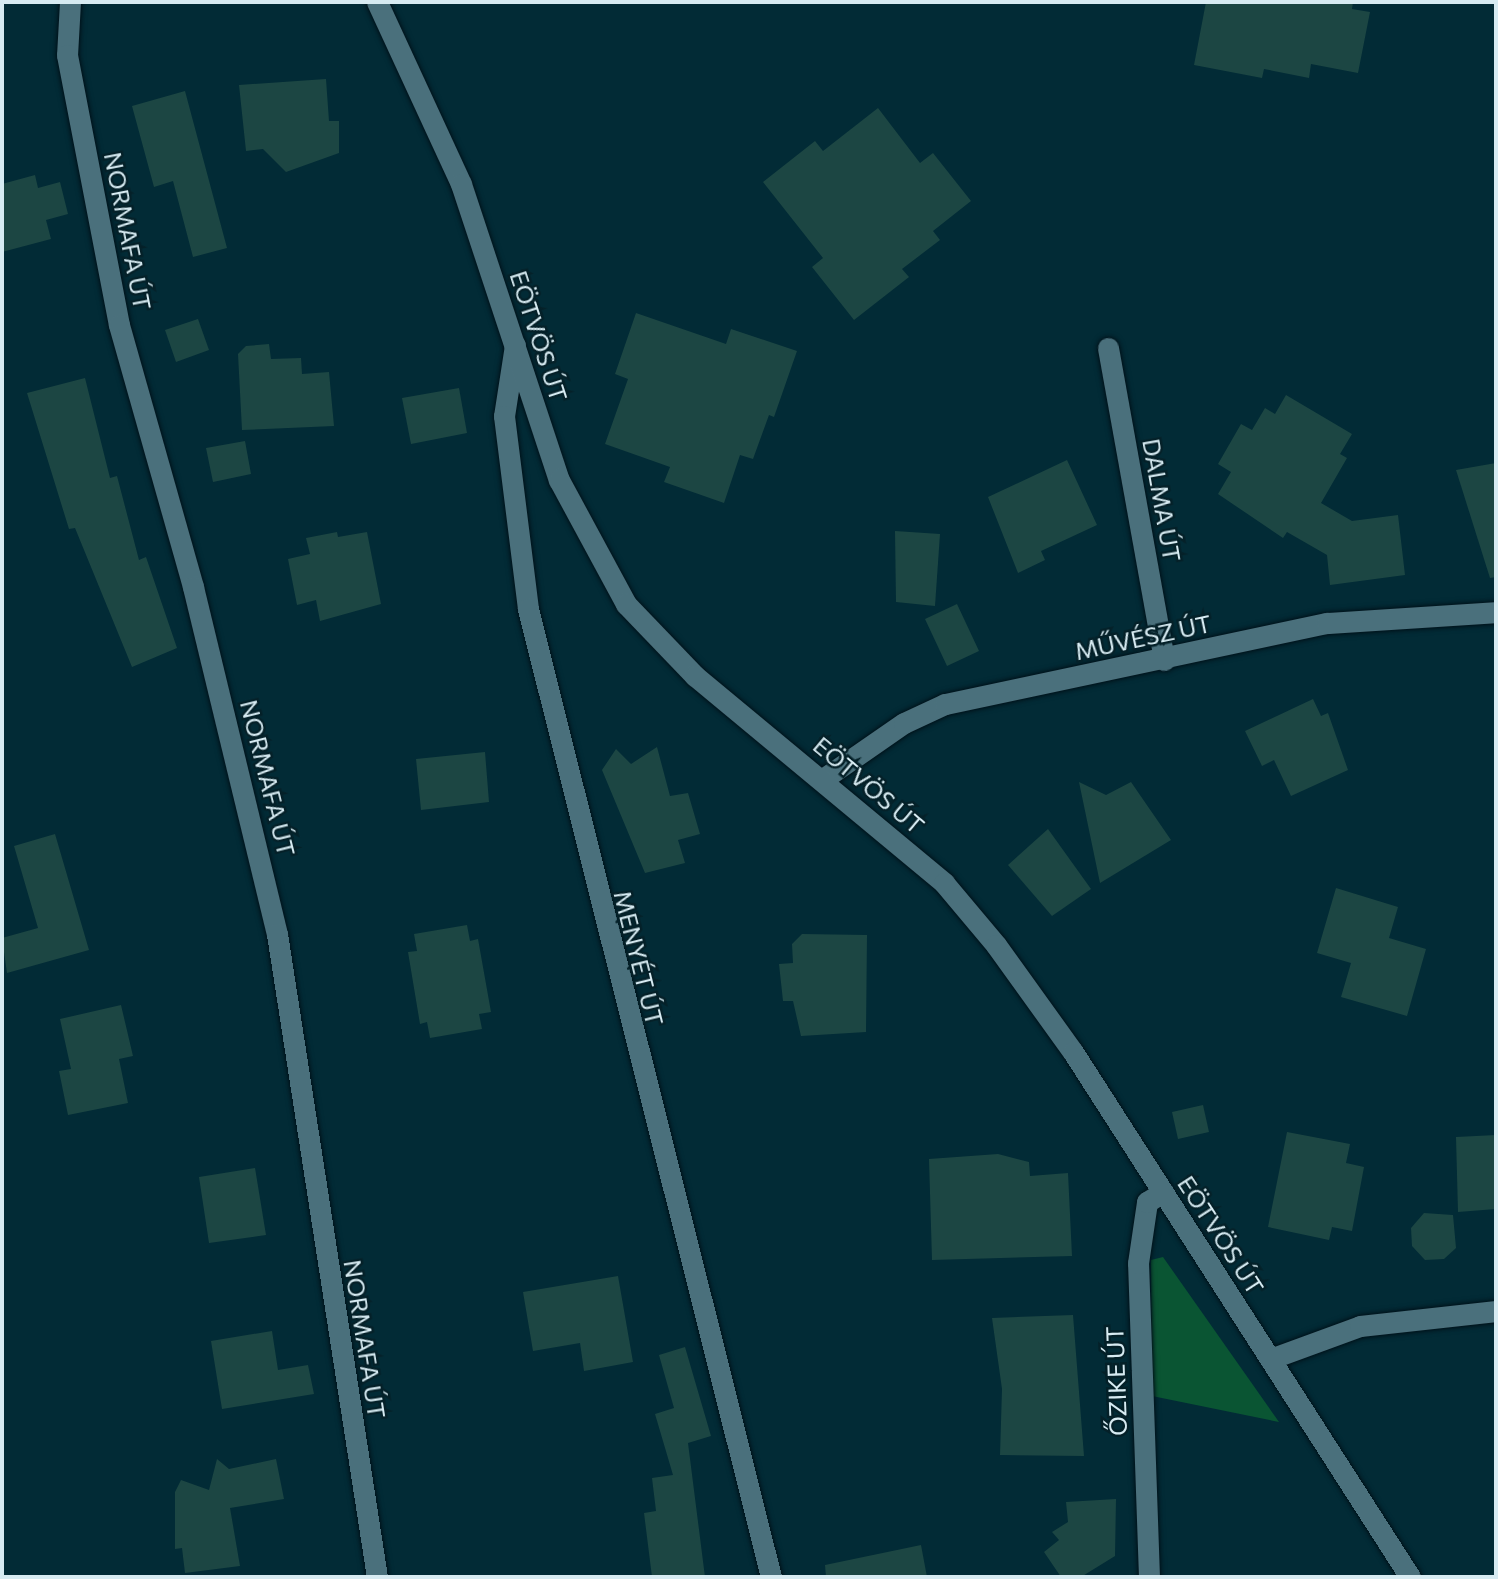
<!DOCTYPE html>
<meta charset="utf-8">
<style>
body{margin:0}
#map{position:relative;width:1498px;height:1579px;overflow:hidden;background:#022b36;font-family:Commissioner,sans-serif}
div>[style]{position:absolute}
.green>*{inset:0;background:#0a5533}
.building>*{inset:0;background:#1c4643}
.roads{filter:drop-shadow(0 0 2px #00121a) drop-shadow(0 0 2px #00121a)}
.minor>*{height:21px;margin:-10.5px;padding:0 10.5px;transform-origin:10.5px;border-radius:10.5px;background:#4a707c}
.tertiary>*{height:21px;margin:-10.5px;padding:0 10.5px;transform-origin:10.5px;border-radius:10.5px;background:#4a707c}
span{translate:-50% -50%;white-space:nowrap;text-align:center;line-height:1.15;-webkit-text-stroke:5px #042028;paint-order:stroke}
.street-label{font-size:24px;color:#d7ebf2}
.frame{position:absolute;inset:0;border:4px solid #d7ebf2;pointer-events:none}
</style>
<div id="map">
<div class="green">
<i style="clip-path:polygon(1163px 1257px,1279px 1422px,1152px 1396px,1151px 1260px)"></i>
</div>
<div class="building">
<i style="clip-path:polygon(1206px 2px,1353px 2px,1352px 9px,1370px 12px,1358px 73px,1311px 64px,1309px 78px,1264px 69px,1262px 78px,1194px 65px)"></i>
<i style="clip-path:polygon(326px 79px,329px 121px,339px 121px,339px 153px,286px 172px,263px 149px,246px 151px,239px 85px)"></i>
<i style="clip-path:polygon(185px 91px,227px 248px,193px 257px,173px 181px,154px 187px,132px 106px)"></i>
<i style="clip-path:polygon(878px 108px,920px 163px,933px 153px,971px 201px,933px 231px,940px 240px,902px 269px,909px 277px,854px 320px,812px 267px,823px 258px,763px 182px,815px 141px,823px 151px)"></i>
<i style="clip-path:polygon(35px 175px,38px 188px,60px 182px,68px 214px,46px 220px,51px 239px,2px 252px,2px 184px)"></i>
<i style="clip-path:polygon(636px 313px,726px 344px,731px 329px,797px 351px,774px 417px,769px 415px,753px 459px,740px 455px,724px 503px,664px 482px,670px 467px,605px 444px,628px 379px,615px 374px)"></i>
<i style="clip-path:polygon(198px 319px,209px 350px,176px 362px,165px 330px)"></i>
<i style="clip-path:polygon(269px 344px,271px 359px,301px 358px,302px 374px,329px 372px,334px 426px,242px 430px,238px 354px,246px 346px)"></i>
<i style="clip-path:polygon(85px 378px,110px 478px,117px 476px,139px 560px,146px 557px,177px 648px,132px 667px,75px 528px,69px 529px,27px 393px)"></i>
<i style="clip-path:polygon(459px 388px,467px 433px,411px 444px,402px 398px)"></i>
<i style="clip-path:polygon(1286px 395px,1352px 434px,1340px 454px,1347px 458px,1321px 503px,1352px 521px,1398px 515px,1405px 575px,1330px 585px,1327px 555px,1287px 532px,1283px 538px,1218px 494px,1231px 472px,1218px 464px,1241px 424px,1252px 430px,1265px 408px,1275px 414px)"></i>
<i style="clip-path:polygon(245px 441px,251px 474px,213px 482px,206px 448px)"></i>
<i style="clip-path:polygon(1067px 460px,1097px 525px,1041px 551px,1045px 560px,1018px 573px,988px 497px)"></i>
<i style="clip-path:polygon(1496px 463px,1496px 577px,1490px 578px,1456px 470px)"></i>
<i style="clip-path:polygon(895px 531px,940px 534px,935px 606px,896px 602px)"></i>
<i style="clip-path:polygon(337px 532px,338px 537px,367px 532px,381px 604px,320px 621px,316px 600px,297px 605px,288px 559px,310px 554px,306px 538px)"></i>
<i style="clip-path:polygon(957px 604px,979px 651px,947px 666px,925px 619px)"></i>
<i style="clip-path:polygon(1313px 699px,1321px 716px,1328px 713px,1348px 770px,1291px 796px,1274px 760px,1262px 766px,1245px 731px)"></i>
<i style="clip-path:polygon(657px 747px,670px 796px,688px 793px,700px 834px,678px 840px,685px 863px,645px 873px,602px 770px,616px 749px,631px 764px)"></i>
<i style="clip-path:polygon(485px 752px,489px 802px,421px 810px,416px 759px)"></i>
<i style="clip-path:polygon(1079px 782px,1106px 795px,1131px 782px,1171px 840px,1100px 883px)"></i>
<i style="clip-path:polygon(1048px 829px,1091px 889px,1052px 916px,1008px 865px)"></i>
<i style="clip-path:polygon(55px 834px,89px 950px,7px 973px,2px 938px,38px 928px,14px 846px)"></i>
<i style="clip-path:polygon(1336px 888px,1398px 907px,1389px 938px,1426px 949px,1407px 1016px,1341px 997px,1351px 963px,1317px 953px)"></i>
<i style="clip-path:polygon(467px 925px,470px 941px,478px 939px,491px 1012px,479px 1014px,482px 1029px,430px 1038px,427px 1022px,420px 1024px,408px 952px,417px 951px,414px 934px)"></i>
<i style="clip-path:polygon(802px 934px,867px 935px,866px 1032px,801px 1036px,793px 1001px,783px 1001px,779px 964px,793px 963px,792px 944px)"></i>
<i style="clip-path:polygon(121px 1005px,133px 1056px,119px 1059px,128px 1103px,68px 1115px,59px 1071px,71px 1069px,60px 1019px)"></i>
<i style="clip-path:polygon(1203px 1105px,1209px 1132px,1178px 1139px,1172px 1112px)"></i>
<i style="clip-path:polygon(1287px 1132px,1350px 1144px,1346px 1163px,1364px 1167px,1352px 1231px,1332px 1227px,1329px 1240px,1268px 1227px)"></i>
<i style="clip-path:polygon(1496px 1135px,1496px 1209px,1458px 1212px,1456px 1137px)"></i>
<i style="clip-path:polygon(998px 1154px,1029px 1162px,1030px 1176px,1068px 1173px,1072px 1256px,932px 1260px,929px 1159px)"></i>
<i style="clip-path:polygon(255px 1168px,266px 1235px,209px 1243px,199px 1177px)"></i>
<i style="clip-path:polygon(1424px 1213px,1453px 1215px,1456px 1248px,1444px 1259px,1425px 1260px,1412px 1246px,1411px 1228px)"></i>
<i style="clip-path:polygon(618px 1276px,633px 1362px,584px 1371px,580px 1343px,533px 1351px,523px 1292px)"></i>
<i style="clip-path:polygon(1073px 1315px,1084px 1456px,1000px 1455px,1002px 1389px,992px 1318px)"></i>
<i style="clip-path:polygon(272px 1331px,278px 1370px,308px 1365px,314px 1394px,222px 1409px,211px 1341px)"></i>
<i style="clip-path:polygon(685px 1347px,711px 1436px,688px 1443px,705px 1577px,652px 1577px,644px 1513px,656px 1511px,652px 1478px,673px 1475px,655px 1414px,674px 1408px,659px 1355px)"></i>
<i style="clip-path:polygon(217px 1459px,229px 1469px,276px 1459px,284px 1499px,230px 1508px,240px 1566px,185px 1573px,182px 1548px,175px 1549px,175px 1492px,181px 1480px,209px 1490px)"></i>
<i style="clip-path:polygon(1116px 1499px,1115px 1556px,1081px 1577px,1061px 1577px,1044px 1552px,1059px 1540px,1052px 1532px,1068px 1522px,1066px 1502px)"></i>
<i style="clip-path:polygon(921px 1545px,927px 1577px,826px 1577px,825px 1565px)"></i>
</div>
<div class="roads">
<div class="minor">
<i style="left:70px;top:2px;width:53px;rotate:93.2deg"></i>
<i style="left:67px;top:55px;width:275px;rotate:79.1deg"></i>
<i style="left:119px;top:325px;width:272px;rotate:74.2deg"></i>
<i style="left:193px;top:587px;width:357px;rotate:76.4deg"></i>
<i style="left:277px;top:934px;width:651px;rotate:81.16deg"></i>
<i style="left:515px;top:345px;width:72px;rotate:98.8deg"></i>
<i style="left:504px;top:416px;width:194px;rotate:82.9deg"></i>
<i style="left:528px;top:609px;width:998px;rotate:75.91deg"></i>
<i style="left:1108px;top:348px;width:317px;rotate:79.8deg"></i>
<i style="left:823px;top:779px;width:98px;rotate:-34.7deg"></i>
<i style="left:904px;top:723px;width:45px;rotate:-24.9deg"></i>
<i style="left:945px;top:704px;width:390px;rotate:-12deg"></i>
<i style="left:1327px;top:623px;width:169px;rotate:-3.7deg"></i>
<i style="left:1270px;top:1359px;width:96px;rotate:-20.1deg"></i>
<i style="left:1360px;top:1326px;width:137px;rotate:-6.3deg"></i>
<i style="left:1149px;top:1577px;width:314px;rotate:-92deg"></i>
<i style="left:1138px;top:1263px;width:62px;rotate:-81.6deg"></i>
<i style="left:1147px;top:1202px;width:19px;rotate:-32deg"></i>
</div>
<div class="tertiary">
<i style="left:377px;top:2px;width:200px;rotate:65.2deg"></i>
<i style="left:461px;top:184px;width:312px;rotate:71.7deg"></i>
<i style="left:559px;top:480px;width:141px;rotate:61.6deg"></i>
<i style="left:626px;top:604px;width:100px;rotate:46.2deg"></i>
<i style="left:695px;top:676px;width:324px;rotate:39.7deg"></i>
<i style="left:944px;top:883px;width:81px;rotate:50deg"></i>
<i style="left:996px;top:945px;width:132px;rotate:54.3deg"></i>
<i style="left:1073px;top:1052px;width:624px;rotate:57.3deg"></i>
</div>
</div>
<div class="street-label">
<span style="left:128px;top:231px;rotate:79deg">NORMAFA ÚT</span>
<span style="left:539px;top:336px;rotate:72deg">EÖTVÖS ÚT</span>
<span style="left:1162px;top:500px;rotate:80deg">DALMA ÚT</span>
<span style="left:1143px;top:637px;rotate:-12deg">MŰVÉSZ ÚT</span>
<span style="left:268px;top:778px;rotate:76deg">NORMAFA ÚT</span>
<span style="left:869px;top:785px;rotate:40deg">EÖTVÖS ÚT</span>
<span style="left:639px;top:958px;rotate:76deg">MENYÉT ÚT</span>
<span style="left:1221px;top:1235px;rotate:57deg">EÖTVÖS ÚT</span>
<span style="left:365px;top:1339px;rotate:81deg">NORMAFA ÚT</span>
<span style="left:1116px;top:1381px;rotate:-92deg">ŐZIKE ÚT</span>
</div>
<div class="frame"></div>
</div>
